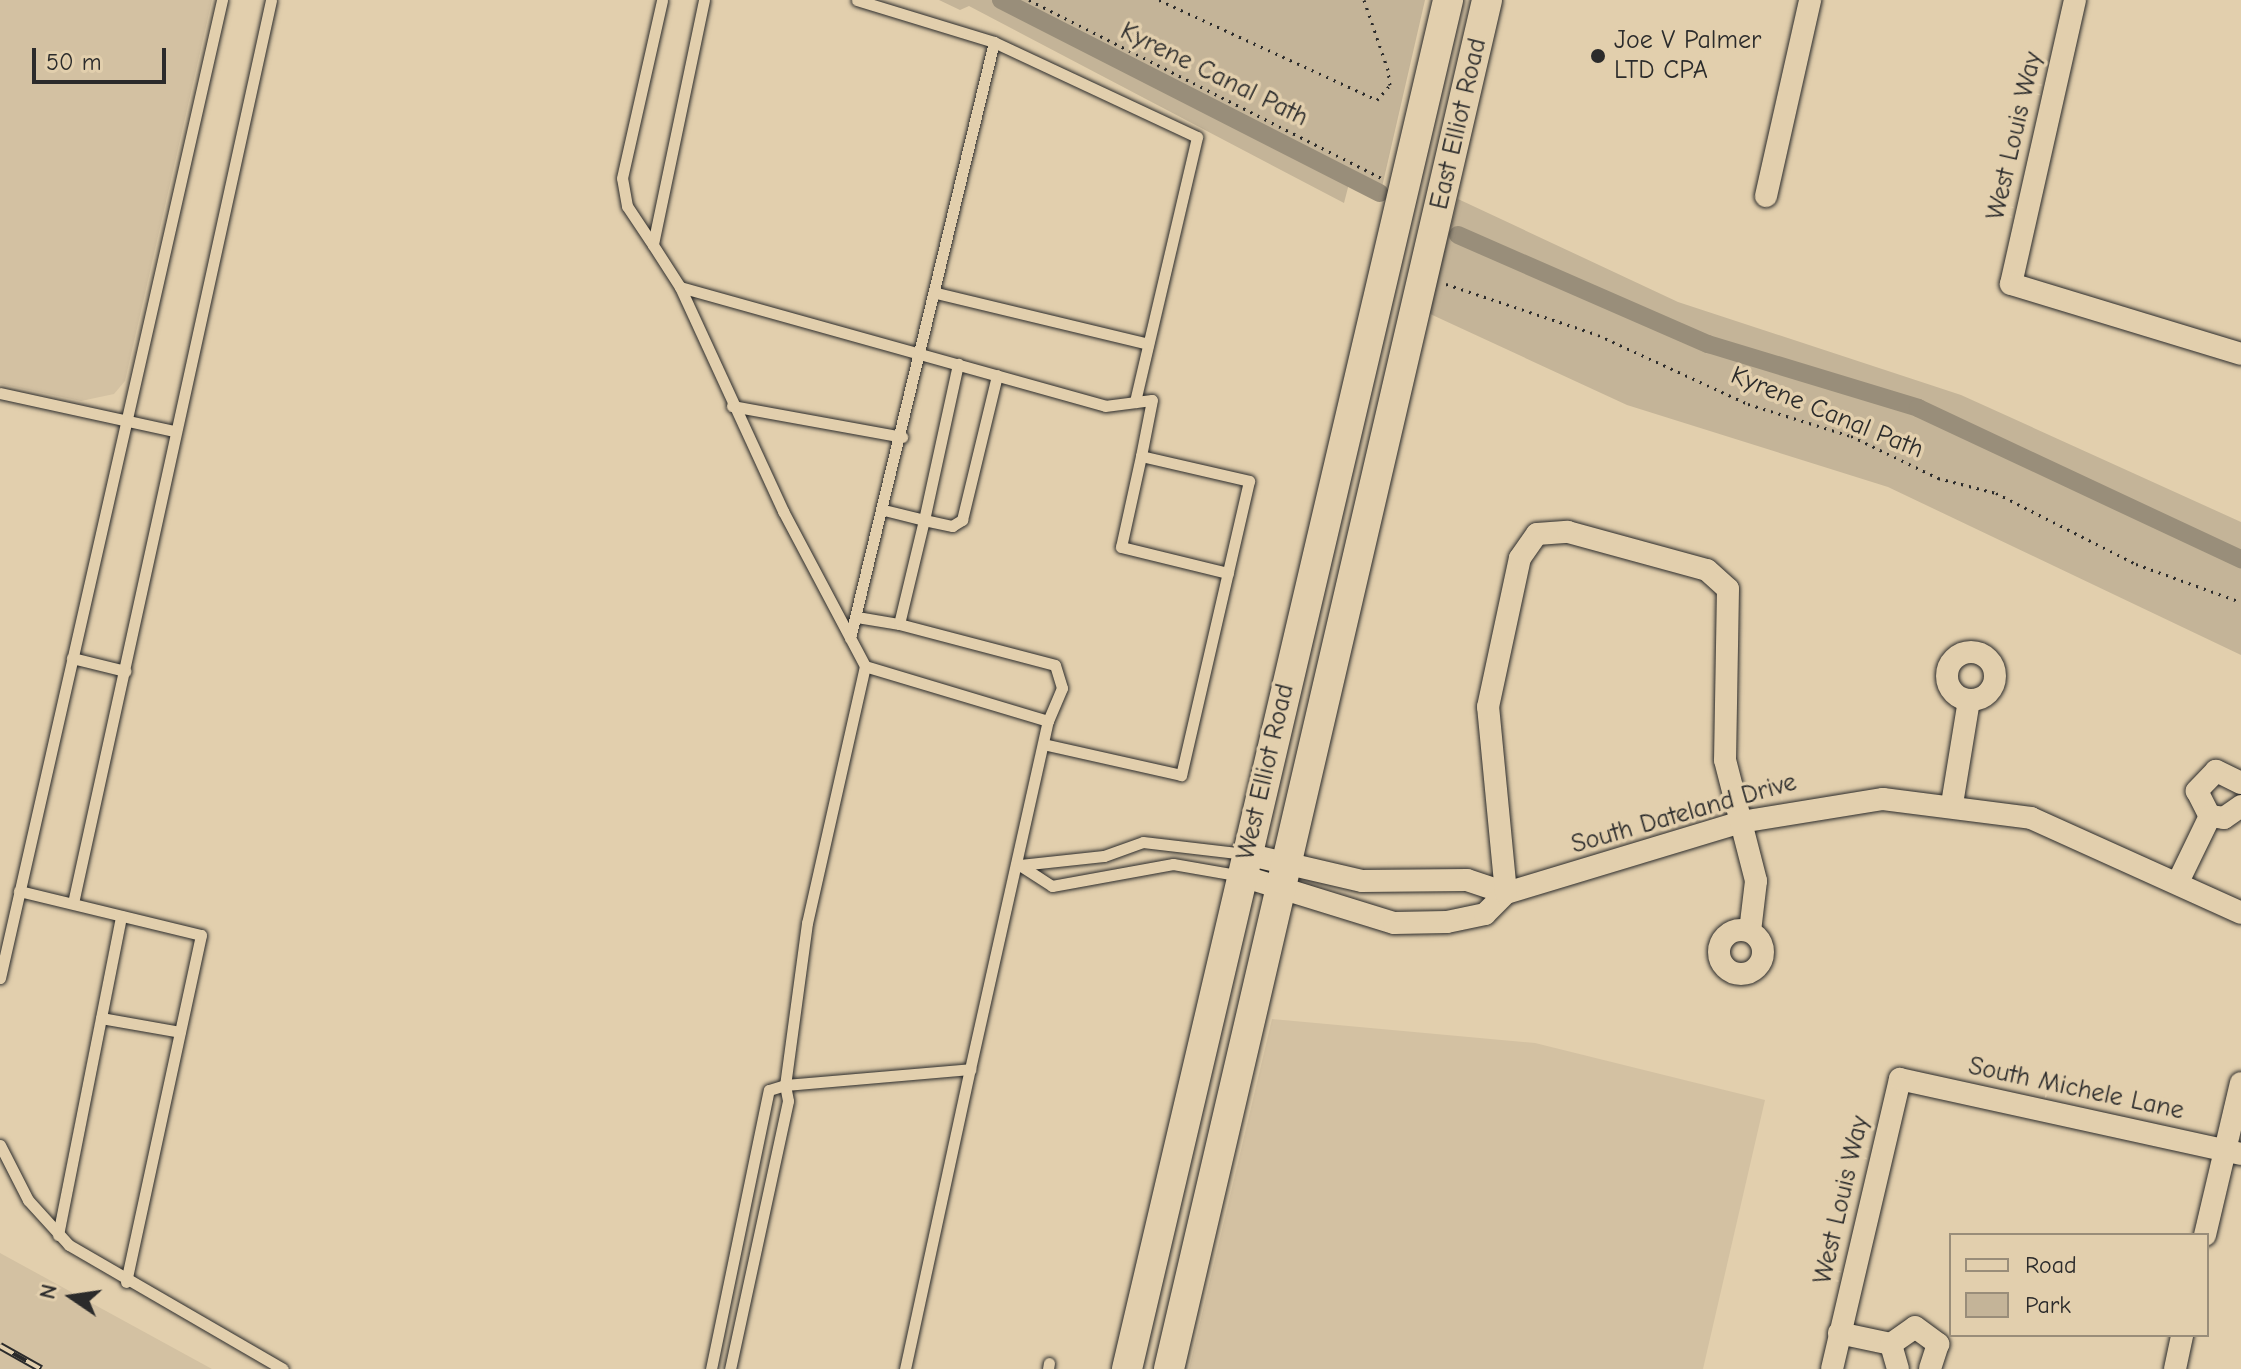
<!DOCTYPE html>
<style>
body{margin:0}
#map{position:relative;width:2241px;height:1369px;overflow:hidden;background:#e2cfad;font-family:"Comic Neue",sans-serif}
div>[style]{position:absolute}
.built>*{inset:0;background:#d3c1a2}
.green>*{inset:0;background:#c4b498}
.canal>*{height:18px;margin:-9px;padding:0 9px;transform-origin:9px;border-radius:9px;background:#998e7a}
.path>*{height:3px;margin-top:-1.5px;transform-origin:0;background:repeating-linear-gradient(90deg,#2b2b2b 0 2px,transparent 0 8px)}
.roads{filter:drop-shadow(0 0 2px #2b2b2b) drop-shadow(0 0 2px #2b2b2b)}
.service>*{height:11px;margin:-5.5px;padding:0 5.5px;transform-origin:5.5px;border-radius:5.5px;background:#e2cfad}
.minor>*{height:22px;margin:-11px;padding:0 11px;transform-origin:11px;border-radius:11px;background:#e2cfad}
.minor>.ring{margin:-11px;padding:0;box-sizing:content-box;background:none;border:22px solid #e2cfad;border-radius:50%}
.secondary>*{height:30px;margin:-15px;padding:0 15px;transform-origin:15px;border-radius:15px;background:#e2cfad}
.rail>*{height:8px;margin-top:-4px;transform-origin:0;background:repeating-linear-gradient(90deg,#e2cfad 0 15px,#2b2b2b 0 30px);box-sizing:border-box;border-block:2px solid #2b2b2b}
.dots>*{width:22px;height:22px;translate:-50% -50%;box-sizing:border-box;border:4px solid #e2cfad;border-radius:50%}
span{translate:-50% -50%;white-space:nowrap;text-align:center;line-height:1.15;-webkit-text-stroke:7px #e2cfad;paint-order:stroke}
.poi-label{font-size:26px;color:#2b2b2b}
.left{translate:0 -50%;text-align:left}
.street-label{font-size:26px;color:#2b2b2b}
.legend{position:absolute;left:1949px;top:1233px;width:260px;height:104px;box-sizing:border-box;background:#e2cfad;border:2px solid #998d79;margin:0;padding:10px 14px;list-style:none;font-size:24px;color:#2b2b2b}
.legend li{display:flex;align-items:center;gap:16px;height:40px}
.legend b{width:40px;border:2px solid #998d79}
.north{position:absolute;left:32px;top:1257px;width:80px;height:80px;-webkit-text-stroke:6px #e2cfad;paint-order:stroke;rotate:283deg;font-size:22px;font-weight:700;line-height:32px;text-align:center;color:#2b2b2b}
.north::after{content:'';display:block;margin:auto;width:28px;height:36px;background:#2b2b2b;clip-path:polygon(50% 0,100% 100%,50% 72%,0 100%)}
.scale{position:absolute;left:32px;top:48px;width:134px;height:36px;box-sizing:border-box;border:4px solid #2b2b2b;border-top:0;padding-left:10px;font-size:24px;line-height:28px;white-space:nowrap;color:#2b2b2b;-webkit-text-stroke:6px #e2cfad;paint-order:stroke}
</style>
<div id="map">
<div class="built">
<i style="clip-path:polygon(0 0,212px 0,125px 381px,114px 394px,81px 401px,0 384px)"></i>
<i style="clip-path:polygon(1272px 1019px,1535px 1043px,1765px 1100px,1703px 1369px,1189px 1369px)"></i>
<i style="clip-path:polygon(0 1253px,212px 1369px,0 1369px)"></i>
</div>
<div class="green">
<i style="clip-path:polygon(939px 0,1425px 0,1382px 187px,1352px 172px,1344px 203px,969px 6px,960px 10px)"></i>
<i style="clip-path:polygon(1458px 199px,1678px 302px,1961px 395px,2241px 522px,2241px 655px,1888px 487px,1627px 405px,1428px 313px)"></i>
</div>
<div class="canal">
<i style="left:1001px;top:0;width:425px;rotate:27deg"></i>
<i style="left:1458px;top:235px;width:273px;rotate:23.6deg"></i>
<i style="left:1708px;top:344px;width:220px;rotate:16.9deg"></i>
<i style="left:1918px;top:408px;width:357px;rotate:25.1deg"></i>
</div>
<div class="path">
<i style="left:1029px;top:0;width:398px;rotate:26.8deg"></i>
<i style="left:1159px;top:0;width:240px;rotate:24.6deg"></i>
<i style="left:1377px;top:100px;width:20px;rotate:-49deg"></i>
<i style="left:1390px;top:85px;width:15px;rotate:-98deg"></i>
<i style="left:1388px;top:70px;width:74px;rotate:-108.9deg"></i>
<i style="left:1446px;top:284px;width:160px;rotate:18.5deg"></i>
<i style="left:1598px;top:335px;width:165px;rotate:24.7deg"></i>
<i style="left:1748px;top:404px;width:108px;rotate:17.3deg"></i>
<i style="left:1851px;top:436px;width:97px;rotate:25.8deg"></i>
<i style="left:1938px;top:478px;width:60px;rotate:14.5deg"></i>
<i style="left:1996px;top:493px;width:157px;rotate:26.9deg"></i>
<i style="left:2136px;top:564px;width:112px;rotate:19.9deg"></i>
</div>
<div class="roads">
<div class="service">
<i style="left:704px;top:0;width:250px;rotate:101.8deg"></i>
<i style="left:653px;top:245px;width:50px;rotate:57.3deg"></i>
<i style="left:680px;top:287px;width:441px;rotate:15.6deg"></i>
<i style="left:1105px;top:406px;width:47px;rotate:-7.3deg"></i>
<i style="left:1152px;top:400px;width:57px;rotate:101.1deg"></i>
<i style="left:1141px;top:456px;width:111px;rotate:13deg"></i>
<i style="left:1249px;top:481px;width:302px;rotate:103deg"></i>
<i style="left:1181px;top:775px;width:141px;rotate:-167.3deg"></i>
<i style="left:857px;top:0;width:143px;rotate:17deg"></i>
<i style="left:994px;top:42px;width:224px;rotate:25.1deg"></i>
<i style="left:1197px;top:137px;width:272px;rotate:103.2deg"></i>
<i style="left:653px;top:245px;width:47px;rotate:-123.7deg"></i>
<i style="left:627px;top:206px;width:28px;rotate:-100deg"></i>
<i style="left:622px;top:178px;width:182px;rotate:-77.3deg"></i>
<i style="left:680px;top:287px;width:247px;rotate:65.3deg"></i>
<i style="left:783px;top:511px;width:175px;rotate:62.1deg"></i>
<i style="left:865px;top:666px;width:263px;rotate:102.7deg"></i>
<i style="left:807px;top:923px;width:163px;rotate:97.7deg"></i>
<i style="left:785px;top:1085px;width:186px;rotate:-4.9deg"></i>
<i style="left:970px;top:1069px;width:357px;rotate:-77.4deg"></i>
<i style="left:1048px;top:721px;width:191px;rotate:-163.3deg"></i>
<i style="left:936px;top:293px;width:218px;rotate:13.5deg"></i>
<i style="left:0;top:393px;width:179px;rotate:12.3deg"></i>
<i style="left:732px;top:406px;width:173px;rotate:10.3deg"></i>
<i style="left:1141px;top:456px;width:93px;rotate:102.4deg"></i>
<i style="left:1121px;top:547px;width:110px;rotate:13.7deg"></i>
<i style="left:884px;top:510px;width:41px;rotate:14deg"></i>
<i style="left:924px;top:520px;width:160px;rotate:-77.7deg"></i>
<i style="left:857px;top:617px;width:43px;rotate:9.5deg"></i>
<i style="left:899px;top:624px;width:107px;rotate:-76.5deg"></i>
<i style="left:924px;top:520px;width:29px;rotate:12deg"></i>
<i style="left:952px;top:526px;width:12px;rotate:-31deg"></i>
<i style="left:962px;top:520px;width:149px;rotate:-76.4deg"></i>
<i style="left:899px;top:624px;width:161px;rotate:14.7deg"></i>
<i style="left:1055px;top:665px;width:24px;rotate:73deg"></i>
<i style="left:1062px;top:688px;width:36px;rotate:113deg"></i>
<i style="left:850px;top:638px;width:613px;rotate:-76.42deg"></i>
<i style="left:72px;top:658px;width:55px;rotate:13.8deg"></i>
<i style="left:1242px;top:876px;width:70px;rotate:-170.1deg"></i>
<i style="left:1173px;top:864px;width:123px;rotate:169.7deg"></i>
<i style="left:1052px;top:886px;width:38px;rotate:-147deg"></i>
<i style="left:1020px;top:865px;width:84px;rotate:-6.1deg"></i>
<i style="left:1104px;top:856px;width:41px;rotate:-19.7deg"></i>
<i style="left:1143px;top:842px;width:103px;rotate:6.7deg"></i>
<i style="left:19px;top:891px;width:187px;rotate:13.6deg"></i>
<i style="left:201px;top:935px;width:355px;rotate:102.2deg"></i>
<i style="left:73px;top:903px;width:924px;rotate:-77.63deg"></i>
<i style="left:0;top:978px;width:1003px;rotate:-77.21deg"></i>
<i style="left:101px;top:1018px;width:80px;rotate:10deg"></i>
<i style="left:0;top:1145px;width:62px;rotate:63deg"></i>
<i style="left:28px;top:1200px;width:61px;rotate:47.7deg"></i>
<i style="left:69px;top:1245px;width:247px;rotate:30.1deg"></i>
<i style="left:58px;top:1235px;width:325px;rotate:-78.8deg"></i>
<i style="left:711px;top:1369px;width:285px;rotate:-78.3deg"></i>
<i style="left:769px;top:1090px;width:17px;rotate:-17deg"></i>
<i style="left:785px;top:1085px;width:16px;rotate:79deg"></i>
<i style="left:788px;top:1101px;width:274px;rotate:102.2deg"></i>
<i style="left:905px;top:1369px;width:307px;rotate:-77.8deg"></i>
<i style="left:1048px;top:1369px;width:6px;rotate:-81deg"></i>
</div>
<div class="minor">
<i style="left:2075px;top:0;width:291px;rotate:102.7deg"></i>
<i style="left:2011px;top:284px;width:240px;rotate:16.9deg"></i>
<i style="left:1766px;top:196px;width:201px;rotate:-77.3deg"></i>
<i class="ring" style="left:1947px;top:652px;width:26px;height:26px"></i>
<i style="left:2241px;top:783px;width:28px;rotate:-154deg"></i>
<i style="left:2216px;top:771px;width:28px;rotate:134deg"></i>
<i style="left:2197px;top:791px;width:28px;rotate:63deg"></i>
<i style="left:2210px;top:816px;width:14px;rotate:8deg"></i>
<i style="left:2224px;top:818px;width:21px;rotate:-35deg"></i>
<i style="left:1952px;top:804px;width:105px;rotate:-80.7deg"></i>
<i style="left:1246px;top:854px;width:119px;rotate:13.1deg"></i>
<i style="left:1362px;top:881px;width:105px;rotate:-0.5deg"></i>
<i style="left:1467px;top:880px;width:41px;rotate:18.4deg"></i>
<i style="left:1242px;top:876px;width:159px;rotate:17.2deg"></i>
<i style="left:1394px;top:923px;width:53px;rotate:-1.1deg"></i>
<i style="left:1447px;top:922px;width:39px;rotate:-12deg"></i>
<i style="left:1485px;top:914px;width:30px;rotate:-45deg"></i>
<i style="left:1506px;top:893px;width:245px;rotate:-16.8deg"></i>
<i style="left:1741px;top:822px;width:144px;rotate:-9.2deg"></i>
<i style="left:1883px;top:799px;width:149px;rotate:7.3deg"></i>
<i style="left:2031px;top:818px;width:230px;rotate:24.3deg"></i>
<i style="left:2178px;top:882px;width:73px;rotate:-64.1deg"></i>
<i style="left:1506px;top:893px;width:187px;rotate:-95.5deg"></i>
<i style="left:1488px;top:707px;width:152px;rotate:-77.9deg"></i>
<i style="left:1520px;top:558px;width:29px;rotate:-55deg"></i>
<i style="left:1537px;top:534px;width:31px;rotate:-4deg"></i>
<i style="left:1568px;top:532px;width:144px;rotate:15.3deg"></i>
<i style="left:1707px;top:570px;width:28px;rotate:42deg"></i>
<i style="left:1728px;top:589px;width:171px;rotate:91deg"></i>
<i style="left:1725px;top:760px;width:125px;rotate:75.6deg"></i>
<i style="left:1756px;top:881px;width:50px;rotate:96.8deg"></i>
<i class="ring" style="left:1719px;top:930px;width:22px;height:22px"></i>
<i style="left:2205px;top:1235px;width:156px;rotate:-76.7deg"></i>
<i style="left:1839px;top:1333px;width:53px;rotate:11.9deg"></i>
<i style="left:1832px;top:1369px;width:298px;rotate:-76.8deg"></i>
<i style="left:1900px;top:1079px;width:349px;rotate:12.4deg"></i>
<i style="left:1898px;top:1369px;width:26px;rotate:-106deg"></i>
<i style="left:1891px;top:1344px;width:29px;rotate:-35deg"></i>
<i style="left:1915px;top:1327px;width:29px;rotate:36deg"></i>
<i style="left:1938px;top:1344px;width:26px;rotate:108deg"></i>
<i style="left:2175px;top:1369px;width:35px;rotate:-78deg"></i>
</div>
<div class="secondary">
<i style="left:1127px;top:1369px;width:1406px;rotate:-76.8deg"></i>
<i style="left:1169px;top:1369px;width:1405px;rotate:-76.92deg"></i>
</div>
</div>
<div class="rail">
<i style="left:0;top:1346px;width:47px;rotate:29.3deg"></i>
</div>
<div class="dots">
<i style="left:1598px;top:56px;background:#2b2b2b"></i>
</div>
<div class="poi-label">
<span class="left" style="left:1614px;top:56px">Joe V Palmer<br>LTD CPA</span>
</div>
<div class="street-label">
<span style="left:1214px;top:75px;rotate:26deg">Kyrene Canal Path</span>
<span style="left:1459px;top:124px;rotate:-77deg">East Elliot Road</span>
<span style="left:2015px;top:136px;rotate:-77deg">West Louis Way</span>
<span style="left:1827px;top:413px;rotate:22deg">Kyrene Canal Path</span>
<span style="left:1266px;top:772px;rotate:-77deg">West Elliot Road</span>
<span style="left:1684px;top:814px;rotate:-16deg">South Dateland Drive</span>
<span style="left:2076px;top:1089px;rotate:12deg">South Michele Lane</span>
<span style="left:1842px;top:1200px;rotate:-77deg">West Louis Way</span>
</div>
<ul class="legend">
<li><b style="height:10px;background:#e2cfad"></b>Road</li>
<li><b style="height:22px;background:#c4b498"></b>Park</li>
</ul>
<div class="north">N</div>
<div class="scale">50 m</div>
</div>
